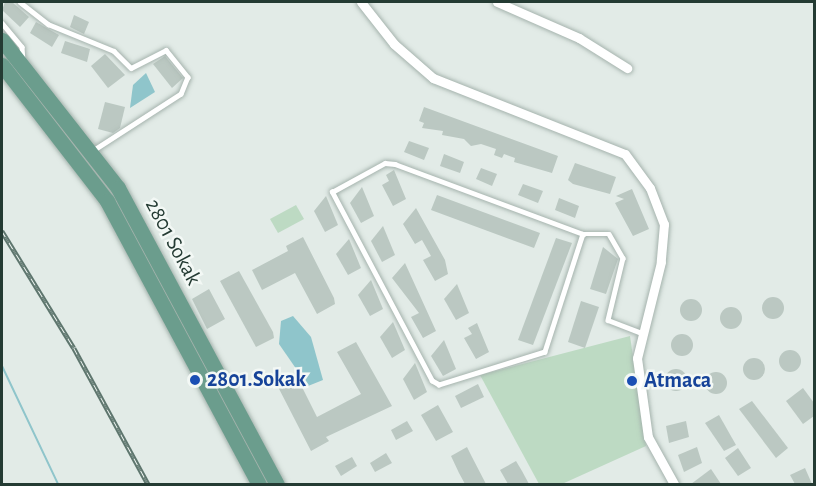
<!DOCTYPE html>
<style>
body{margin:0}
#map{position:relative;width:816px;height:486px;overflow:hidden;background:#e2ebe7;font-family:"Alegreya Sans",sans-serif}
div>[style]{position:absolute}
.green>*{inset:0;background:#bddac3}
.water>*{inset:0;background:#8fc5cb}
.stream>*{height:2px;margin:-1px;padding:0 1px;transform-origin:1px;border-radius:1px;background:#8fc5cb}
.building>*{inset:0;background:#bbc8c2}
.round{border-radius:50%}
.roads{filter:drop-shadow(0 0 2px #a5b3ad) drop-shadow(0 0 2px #a5b3ad)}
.service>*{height:4.5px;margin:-2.25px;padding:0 2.25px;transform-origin:2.25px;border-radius:2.25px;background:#fff}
.minor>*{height:9px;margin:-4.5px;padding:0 4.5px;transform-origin:4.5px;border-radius:4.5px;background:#fff}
.primary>*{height:15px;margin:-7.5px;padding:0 7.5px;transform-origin:7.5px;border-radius:7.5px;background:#6b9d8d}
.rail>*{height:4.5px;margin-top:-2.25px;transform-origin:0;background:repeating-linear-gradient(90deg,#f3f8f5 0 7px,#5e766e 0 14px);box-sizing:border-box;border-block:2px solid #5e766e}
.dots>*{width:16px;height:16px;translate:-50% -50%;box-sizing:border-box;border:3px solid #f3f8f5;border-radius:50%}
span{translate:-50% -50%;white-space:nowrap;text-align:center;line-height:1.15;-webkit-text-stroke:5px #f3f8f5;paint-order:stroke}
.street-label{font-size:22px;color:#243b33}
.transit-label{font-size:22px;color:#164399;font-weight:700}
.left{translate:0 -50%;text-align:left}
.frame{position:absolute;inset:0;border:3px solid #243b33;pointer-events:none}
</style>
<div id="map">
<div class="green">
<i style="clip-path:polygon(296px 205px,304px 219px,278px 233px,270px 219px)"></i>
<i style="clip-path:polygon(630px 336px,646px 446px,562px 484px,539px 484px,480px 375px)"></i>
</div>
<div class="water">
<i style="clip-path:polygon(146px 73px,155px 92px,130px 108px,133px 85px)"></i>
<i style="clip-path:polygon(293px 316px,311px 337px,323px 380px,308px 386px,279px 344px,281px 321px)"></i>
</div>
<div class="stream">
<i style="left:2px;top:366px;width:131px;rotate:64.6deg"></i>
</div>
<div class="building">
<i style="clip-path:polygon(5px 2px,12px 2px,29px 17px,20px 27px,2px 10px)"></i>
<i style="clip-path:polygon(74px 15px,89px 22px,84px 34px,70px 27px)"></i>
<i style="clip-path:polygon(36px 22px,59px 35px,52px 47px,30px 33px)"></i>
<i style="clip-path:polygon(65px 41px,90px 49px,87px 62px,61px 53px)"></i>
<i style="clip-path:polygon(105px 54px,125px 75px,108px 88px,91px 66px)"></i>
<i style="clip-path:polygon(165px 56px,183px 78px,172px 88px,153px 64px)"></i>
<i style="clip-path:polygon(105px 102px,125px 107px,120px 128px,113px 133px,98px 129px)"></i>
<i style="clip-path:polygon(424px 107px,558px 156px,552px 173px,514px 162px,515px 158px,504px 154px,502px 158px,494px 155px,496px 149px,481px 144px,471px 146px,464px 139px,442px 135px,443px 131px,422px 128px,424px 123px,419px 121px)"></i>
<i style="clip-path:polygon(409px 141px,429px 148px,424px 160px,404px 152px)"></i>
<i style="clip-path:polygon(444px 154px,464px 162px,460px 173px,440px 166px)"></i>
<i style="clip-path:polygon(575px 163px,616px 177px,610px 194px,573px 184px,568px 180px)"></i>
<i style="clip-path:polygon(481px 168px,497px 174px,492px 186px,476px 179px)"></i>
<i style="clip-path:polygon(394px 170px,406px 199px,393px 206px,382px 185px,389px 181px,386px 175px)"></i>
<i style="clip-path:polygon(523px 184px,543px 191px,538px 203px,518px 195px)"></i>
<i style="clip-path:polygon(362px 187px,374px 216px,361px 223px,350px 203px)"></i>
<i style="clip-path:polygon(632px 189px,649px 229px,633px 236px,615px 203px,624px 199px,616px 196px)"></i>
<i style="clip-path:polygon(437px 195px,540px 233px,534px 248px,431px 210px)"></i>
<i style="clip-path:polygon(326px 196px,338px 225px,325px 232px,314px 211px)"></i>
<i style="clip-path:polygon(559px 198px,579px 206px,575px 218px,555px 210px)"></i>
<i style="clip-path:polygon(416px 208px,445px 260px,448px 274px,435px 281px,423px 260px,431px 256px,422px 240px,415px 244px,403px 224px)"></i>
<i style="clip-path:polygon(383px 226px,395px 255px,382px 262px,371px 241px)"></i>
<i style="clip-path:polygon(303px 237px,334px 298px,335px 304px,317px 314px,295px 273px,262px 290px,252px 270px,288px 251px,286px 246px)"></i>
<i style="clip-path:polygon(556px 238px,572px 243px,533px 345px,518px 340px)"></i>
<i style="clip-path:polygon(349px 239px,361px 268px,348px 275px,336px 254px)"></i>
<i style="clip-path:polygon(603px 247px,618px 259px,606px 294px,590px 289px)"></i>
<i style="clip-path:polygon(405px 263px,436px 331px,423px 338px,411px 317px,419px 313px,392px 278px)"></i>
<i style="clip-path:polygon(239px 271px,273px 332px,274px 338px,256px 347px,220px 281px)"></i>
<i style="clip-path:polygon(371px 280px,383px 309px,370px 316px,358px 295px)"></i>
<i style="clip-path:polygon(457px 284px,469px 313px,456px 320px,444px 299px)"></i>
<i style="clip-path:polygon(209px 289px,225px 319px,207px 329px,192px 299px)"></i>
<i class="round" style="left:762px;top:297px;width:22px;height:22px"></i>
<i class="round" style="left:680px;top:299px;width:22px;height:22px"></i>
<i style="clip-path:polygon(581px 301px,599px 307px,585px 348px,568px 342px)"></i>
<i class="round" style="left:720px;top:307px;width:22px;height:22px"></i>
<i style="clip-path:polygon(393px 322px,405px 350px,392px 358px,380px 337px)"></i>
<i style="clip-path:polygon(477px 323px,489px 352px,476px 359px,464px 338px,472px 334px,468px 328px)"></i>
<i class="round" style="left:671px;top:334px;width:22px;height:22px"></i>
<i style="clip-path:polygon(444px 340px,456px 369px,443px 376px,431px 356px)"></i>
<i style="clip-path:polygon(356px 342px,392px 406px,326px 437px,329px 441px,311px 451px,276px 383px,295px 373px,317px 417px,361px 394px,337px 352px)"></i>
<i class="round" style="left:779px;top:350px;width:22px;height:22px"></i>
<i class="round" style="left:743px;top:358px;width:22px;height:22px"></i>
<i style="clip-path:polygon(415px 363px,427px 392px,414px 400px,403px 379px)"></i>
<i class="round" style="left:665px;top:369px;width:22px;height:22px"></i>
<i class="round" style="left:705px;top:372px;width:22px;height:22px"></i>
<i style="clip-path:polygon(478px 384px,484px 397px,461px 408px,455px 396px)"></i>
<i style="clip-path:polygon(803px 388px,814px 403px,814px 416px,803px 424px,786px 401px)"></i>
<i style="clip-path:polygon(752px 401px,788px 448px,776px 458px,739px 409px)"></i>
<i style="clip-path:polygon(438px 405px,453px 432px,436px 441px,421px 415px)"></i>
<i style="clip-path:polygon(719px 415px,736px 445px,724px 451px,705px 423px)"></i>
<i style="clip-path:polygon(407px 421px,413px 431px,396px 440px,391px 430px)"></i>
<i style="clip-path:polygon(686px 421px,689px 437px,669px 443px,666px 426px)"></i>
<i style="clip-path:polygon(467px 447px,472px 457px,486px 484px,465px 484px,459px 473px,451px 456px)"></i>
<i style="clip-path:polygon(697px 447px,702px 463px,684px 472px,678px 455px)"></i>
<i style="clip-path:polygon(738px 448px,751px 468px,738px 476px,725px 458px)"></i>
<i style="clip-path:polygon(386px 453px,392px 463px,375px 472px,370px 463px)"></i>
<i style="clip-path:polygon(352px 457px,357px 466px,341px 476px,335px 466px)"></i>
<i style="clip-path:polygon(516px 461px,522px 471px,529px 484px,508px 484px,500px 470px)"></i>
<i style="clip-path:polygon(805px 468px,812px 484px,795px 484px,790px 475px)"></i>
<i style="clip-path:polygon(711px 469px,721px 484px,691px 484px)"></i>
</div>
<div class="roads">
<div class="service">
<i style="left:20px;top:2px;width:36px;rotate:38deg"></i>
<i style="left:48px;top:24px;width:71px;rotate:22.2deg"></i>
<i style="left:114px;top:51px;width:24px;rotate:45deg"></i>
<i style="left:131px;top:68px;width:39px;rotate:-27deg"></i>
<i style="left:166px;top:50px;width:35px;rotate:51deg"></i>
<i style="left:188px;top:77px;width:18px;rotate:112deg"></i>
<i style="left:181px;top:94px;width:105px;rotate:147.1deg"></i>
<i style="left:2px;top:23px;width:31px;rotate:50deg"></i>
<i style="left:22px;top:47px;width:13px;rotate:86deg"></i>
<i style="left:583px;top:234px;width:124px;rotate:107.9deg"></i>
<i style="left:545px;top:352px;width:111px;rotate:162.7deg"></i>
<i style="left:439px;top:385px;width:8px;rotate:-150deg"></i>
<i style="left:432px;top:381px;width:214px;rotate:-117.9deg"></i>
<i style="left:332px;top:192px;width:60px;rotate:-28.7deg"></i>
<i style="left:385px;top:163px;width:10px;rotate:6deg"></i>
<i style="left:395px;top:164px;width:201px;rotate:20.4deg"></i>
<i style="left:583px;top:234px;width:26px"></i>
<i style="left:609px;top:234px;width:28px;rotate:60deg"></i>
<i style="left:623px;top:258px;width:64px;rotate:103.6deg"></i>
<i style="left:608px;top:320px;width:36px;rotate:21deg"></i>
</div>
<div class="minor">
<i style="left:361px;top:2px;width:53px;rotate:51.8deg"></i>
<i style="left:394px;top:44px;width:52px;rotate:41.1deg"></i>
<i style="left:433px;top:78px;width:206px;rotate:21.6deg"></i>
<i style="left:625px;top:154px;width:42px;rotate:53.7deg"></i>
<i style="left:650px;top:188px;width:39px;rotate:69deg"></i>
<i style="left:664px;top:224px;width:38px;rotate:95deg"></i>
<i style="left:661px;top:262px;width:99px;rotate:104deg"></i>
<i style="left:637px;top:358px;width:80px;rotate:82.1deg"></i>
<i style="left:648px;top:437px;width:54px;rotate:61deg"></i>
<i style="left:497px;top:2px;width:90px;rotate:23.7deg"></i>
<i style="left:579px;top:38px;width:57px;rotate:32deg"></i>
</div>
<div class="primary">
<i style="left:2px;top:40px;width:188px;rotate:51.9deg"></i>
<i style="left:118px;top:188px;width:336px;rotate:61.8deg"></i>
<i style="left:2px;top:65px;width:172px;rotate:52.3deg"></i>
<i style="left:107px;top:201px;width:321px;rotate:61.8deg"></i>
</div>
</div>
<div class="rail">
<i style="left:2px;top:231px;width:137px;rotate:58.4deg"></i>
<i style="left:74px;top:348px;width:155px;rotate:61.4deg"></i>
</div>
<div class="dots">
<i style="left:195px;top:380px;background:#1a4fb4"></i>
<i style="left:632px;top:381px;background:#1a4fb4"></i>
</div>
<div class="street-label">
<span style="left:173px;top:242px;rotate:62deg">2801 Sokak</span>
</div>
<div class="transit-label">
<span class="left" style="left:207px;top:380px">2801.Sokak</span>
<span class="left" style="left:644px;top:381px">Atmaca</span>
</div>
<div class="frame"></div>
</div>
